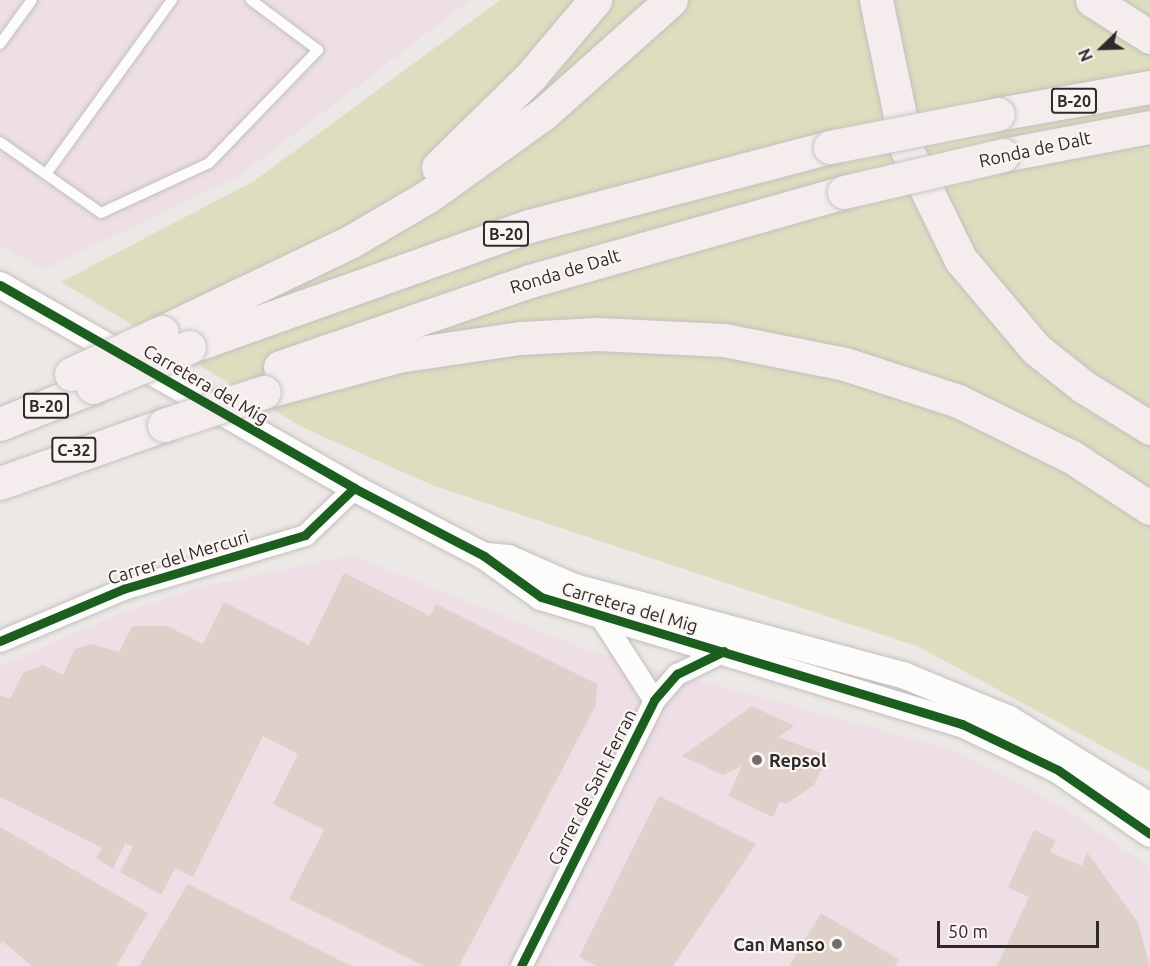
<!DOCTYPE html>
<style>
body{margin:0}
#map{position:relative;width:1150px;height:966px;overflow:hidden;background:#ece8e6;font-family:Ubuntu,sans-serif}
div>[style]{position:absolute}
.industrial>*{inset:0;background:#eddfe5}
.green>*{inset:0;background:#ddddbf}
.building>*{inset:0;background:#ddd1ca}
.roads{filter:drop-shadow(0 0 2px #c2bfbd) drop-shadow(0 0 2px #c2bfbd)}
.service>*{height:10px;margin:-5px;padding:0 5px;transform-origin:5px;border-radius:5px;background:#fcfcfb}
.minor>*{height:21px;margin:-10.5px;padding:0 10.5px;transform-origin:10.5px;border-radius:10.5px;background:#fcfcfb}
.tertiary>*{height:26px;margin:-13px;padding:0 13px;transform-origin:13px;border-radius:13px;background:#fcfcfb}
.motorway>*{height:33px;margin:-16.5px;padding:0 16.5px;transform-origin:16.5px;border-radius:16.5px;background:#f4eced}
.bridges{filter:drop-shadow(0 0 2px #c6c5c4) drop-shadow(0 0 2px #c6c5c4)}
.motorway-bridge>*{height:33px;margin:-16.5px;padding:0 16.5px;transform-origin:16.5px;border-radius:16.5px;background:#f4eced}
.cycleway>*{height:9px;margin:-4.5px;padding:0 4.5px;transform-origin:4.5px;border-radius:4.5px;background:#1b5e20}
.dots>*{width:16px;height:16px;translate:-50% -50%;box-sizing:border-box;border:3px solid #fbf4f1;border-radius:50%}
span{translate:-50% -50%;white-space:nowrap;text-align:center;line-height:1.15;-webkit-text-stroke:4.5px #fbf4f1;paint-order:stroke}
.shield-label span{padding:2px 4px;background:#fbf4f1;border:2px solid;border-radius:4px;-webkit-text-stroke-width:0}
.shield-label{font-size:16px;color:#2d2b2a;font-weight:700}
.street-label{font-size:18px;color:#2d2b2a}
.poi-label{font-size:18px;color:#2d2b2a;font-weight:700}
.left{translate:0 -50%;text-align:left}
.right{translate:-100% -50%;text-align:right}
.north{position:absolute;left:1072px;top:18px;width:60px;height:60px;-webkit-text-stroke:4px #fbf4f1;paint-order:stroke;rotate:247deg;font-size:16px;font-weight:700;line-height:24px;text-align:center;color:#2d2b2a}
.north::after{content:'';display:block;margin:auto;width:21px;height:27px;background:#2d2b2a;clip-path:polygon(50% 0,100% 100%,50% 72%,0 100%)}
.scale{position:absolute;left:937px;top:921px;width:162px;height:27px;box-sizing:border-box;border:3px solid #2d2b2a;border-top:0;padding-left:8px;font-size:18px;line-height:21px;white-space:nowrap;color:#2d2b2a;-webkit-text-stroke:4px #fbf4f1;paint-order:stroke}
</style>
<div id="map">
<div class="industrial">
<i style="clip-path:polygon(0 0,471px 0,239px 176px,43px 270px,0 245px)"></i>
<i style="clip-path:polygon(351px 555px,582px 648px,950px 749px,993px 770px,1062px 807px,1150px 867px,1150px 966px,0 966px,0 666px,114px 616px,193px 589px)"></i>
</div>
<div class="green">
<i style="clip-path:polygon(500px 0,1150px 0,1150px 772px,919px 647px,432px 485px,304px 428px,61px 282px,254px 181px)"></i>
</div>
<div class="building">
<i style="clip-path:polygon(344px 573px,430px 616px,436px 604px,597px 684px,596px 705px,459px 966px,424px 966px,289px 899px,324px 830px,273px 804px,298px 754px,263px 736px,193px 877px,175px 868px,161px 895px,120px 872px,133px 847px,125px 843px,113px 869px,96px 858px,102px 848px,0 797px,0 695px,10px 699px,23px 673px,43px 665px,63px 675px,75px 649px,91px 644px,119px 652px,132px 626px,167px 626px,203px 644px,224px 602px,309px 645px)"></i>
<i style="clip-path:polygon(752px 706px,794px 726px,778px 737px,828px 756px,814px 785px,786px 804px,780px 802px,773px 817px,728px 796px,742px 766px,723px 775px,682px 756px)"></i>
<i style="clip-path:polygon(659px 796px,756px 844px,673px 966px,596px 966px,579px 957px)"></i>
<i style="clip-path:polygon(0 827px,148px 913px,116px 966px,32px 966px,2px 941px,0 945px)"></i>
<i style="clip-path:polygon(1034px 830px,1056px 840px,1050px 852px,1082px 866px,1087px 852px,1138px 923px,1150px 966px,997px 966px,1029px 897px,1008px 887px)"></i>
<i style="clip-path:polygon(188px 884px,351px 966px,139px 966px)"></i>
<i style="clip-path:polygon(821px 913px,898px 959px,895px 966px,789px 966px)"></i>
</div>
<div class="roads">
<div class="service">
<i style="left:0;top:44px;width:54px;rotate:-54deg"></i>
<i style="left:0;top:142px;width:123px;rotate:35.1deg"></i>
<i style="left:101px;top:213px;width:119px;rotate:-24.8deg"></i>
<i style="left:209px;top:163px;width:157px;rotate:-46deg"></i>
<i style="left:318px;top:50px;width:84px;rotate:-143.3deg"></i>
<i style="left:46px;top:174px;width:215px;rotate:-54.1deg"></i>
</div>
<div class="minor">
<i style="left:596px;top:610px;width:107px;rotate:57.2deg"></i>
<i style="left:0;top:641px;width:134px;rotate:-22.9deg"></i>
<i style="left:123px;top:589px;width:190px;rotate:-16.5deg"></i>
<i style="left:305px;top:535px;width:68px;rotate:-43.8deg"></i>
<i style="left:521px;top:966px;width:297px;rotate:-63.4deg"></i>
<i style="left:654px;top:700px;width:35px;rotate:-49deg"></i>
<i style="left:677px;top:674px;width:52px;rotate:-26.1deg"></i>
</div>
<div class="tertiary">
<i style="left:0;top:285px;width:408px;rotate:29.8deg"></i>
<i style="left:354px;top:488px;width:147px;rotate:27.6deg"></i>
<i style="left:484px;top:556px;width:70px;rotate:35.7deg"></i>
<i style="left:541px;top:597px;width:440px;rotate:16.8deg"></i>
<i style="left:962px;top:724px;width:106px;rotate:25.6deg"></i>
<i style="left:1058px;top:770px;width:112px;rotate:34.8deg"></i>
<i style="left:487px;top:556px;width:21px;rotate:5deg"></i>
<i style="left:508px;top:558px;width:72px;rotate:23.7deg"></i>
<i style="left:574px;top:587px;width:341px;rotate:15deg"></i>
<i style="left:903px;top:675px;width:115px;rotate:22.5deg"></i>
<i style="left:1009px;top:719px;width:166px;rotate:31.7deg"></i>
</div>
<div class="motorway">
<i style="left:876px;top:0;width:153px;rotate:78.3deg"></i>
<i style="left:907px;top:150px;width:123px;rotate:63.9deg"></i>
<i style="left:961px;top:260px;width:116px;rotate:49.9deg"></i>
<i style="left:1036px;top:349px;width:61px;rotate:38.4deg"></i>
<i style="left:1084px;top:387px;width:78px;rotate:31.8deg"></i>
<i style="left:1092px;top:0;width:69px;rotate:32.5deg"></i>
<i style="left:998px;top:114px;width:154px;rotate:-10.1deg"></i>
<i style="left:1003px;top:155px;width:150px;rotate:-10.8deg"></i>
<i style="left:438px;top:167px;width:129px;rotate:-44.4deg"></i>
<i style="left:530px;top:77px;width:101px;rotate:-49.8deg"></i>
<i style="left:162px;top:332px;width:208px;rotate:-25.6deg"></i>
<i style="left:350px;top:242px;width:89px;rotate:-30.3deg"></i>
<i style="left:427px;top:197px;width:143px;rotate:-35.6deg"></i>
<i style="left:543px;top:114px;width:171px;rotate:-41.7deg"></i>
<i style="left:189px;top:347px;width:361px;rotate:-19.6deg"></i>
<i style="left:529px;top:226px;width:311px;rotate:-14.7deg"></i>
<i style="left:280px;top:367px;width:264px;rotate:-19deg"></i>
<i style="left:530px;top:281px;width:326px;rotate:-15.8deg"></i>
<i style="left:264px;top:392px;width:139px;rotate:-15deg"></i>
<i style="left:398px;top:356px;width:123px;rotate:-8.4deg"></i>
<i style="left:520px;top:338px;width:78px;rotate:-2.9deg"></i>
<i style="left:598px;top:334px;width:126px;rotate:2.7deg"></i>
<i style="left:724px;top:340px;width:123px;rotate:11.2deg"></i>
<i style="left:845px;top:364px;width:119px;rotate:18.1deg"></i>
<i style="left:958px;top:401px;width:127px;rotate:26.2deg"></i>
<i style="left:1072px;top:457px;width:93px;rotate:33.2deg"></i>
<i style="left:0;top:424px;width:100px;rotate:-21.7deg"></i>
<i style="left:0;top:483px;width:174px;rotate:-19.5deg"></i>
</div>
</div>
<div class="bridges">
<div class="motorway-bridge">
<i style="left:830px;top:147px;width:171px;rotate:-11.1deg"></i>
<i style="left:844px;top:192px;width:163px;rotate:-13.1deg"></i>
<i style="left:71px;top:374px;width:100px;rotate:-24.8deg"></i>
<i style="left:93px;top:387px;width:104px;rotate:-22.6deg"></i>
<i style="left:164px;top:425px;width:105px;rotate:-18.3deg"></i>
</div>
</div>
<div class="cycleway">
<i style="left:0;top:285px;width:408px;rotate:29.8deg"></i>
<i style="left:354px;top:488px;width:147px;rotate:27.6deg"></i>
<i style="left:484px;top:556px;width:70px;rotate:35.7deg"></i>
<i style="left:541px;top:597px;width:440px;rotate:16.8deg"></i>
<i style="left:962px;top:724px;width:106px;rotate:25.6deg"></i>
<i style="left:1058px;top:770px;width:112px;rotate:34.8deg"></i>
<i style="left:0;top:641px;width:134px;rotate:-22.9deg"></i>
<i style="left:123px;top:589px;width:190px;rotate:-16.5deg"></i>
<i style="left:305px;top:535px;width:68px;rotate:-43.8deg"></i>
<i style="left:521px;top:966px;width:297px;rotate:-63.4deg"></i>
<i style="left:654px;top:700px;width:35px;rotate:-49deg"></i>
<i style="left:677px;top:674px;width:52px;rotate:-26.1deg"></i>
</div>
<div class="dots">
<i style="left:757px;top:760px;background:#706d6c"></i>
<i style="left:837px;top:944px;background:#706d6c"></i>
</div>
<div class="shield-label">
<span style="left:1074px;top:101px">B-20</span>
<span style="left:506px;top:234px">B-20</span>
<span style="left:46px;top:406px">B-20</span>
<span style="left:74px;top:450px">C-32</span>
</div>
<div class="street-label">
<span style="left:1035px;top:149px;rotate:-12deg">Ronda de Dalt</span>
<span style="left:565px;top:271px;rotate:-17deg">Ronda de Dalt</span>
<span style="left:206px;top:384px;rotate:30deg">Carretera del Mig</span>
<span style="left:178px;top:557px;rotate:-17deg">Carrer del Mercuri</span>
<span style="left:630px;top:607px;rotate:16deg">Carretera del Mig</span>
<span style="left:592px;top:787px;rotate:-63deg">Carrer de Sant Ferran</span>
</div>
<div class="poi-label">
<span class="left" style="left:769px;top:760px">Repsol</span>
<span class="right" style="left:825px;top:944px">Can Manso</span>
</div>
<div class="north">N</div>
<div class="scale">50 m</div>
</div>
